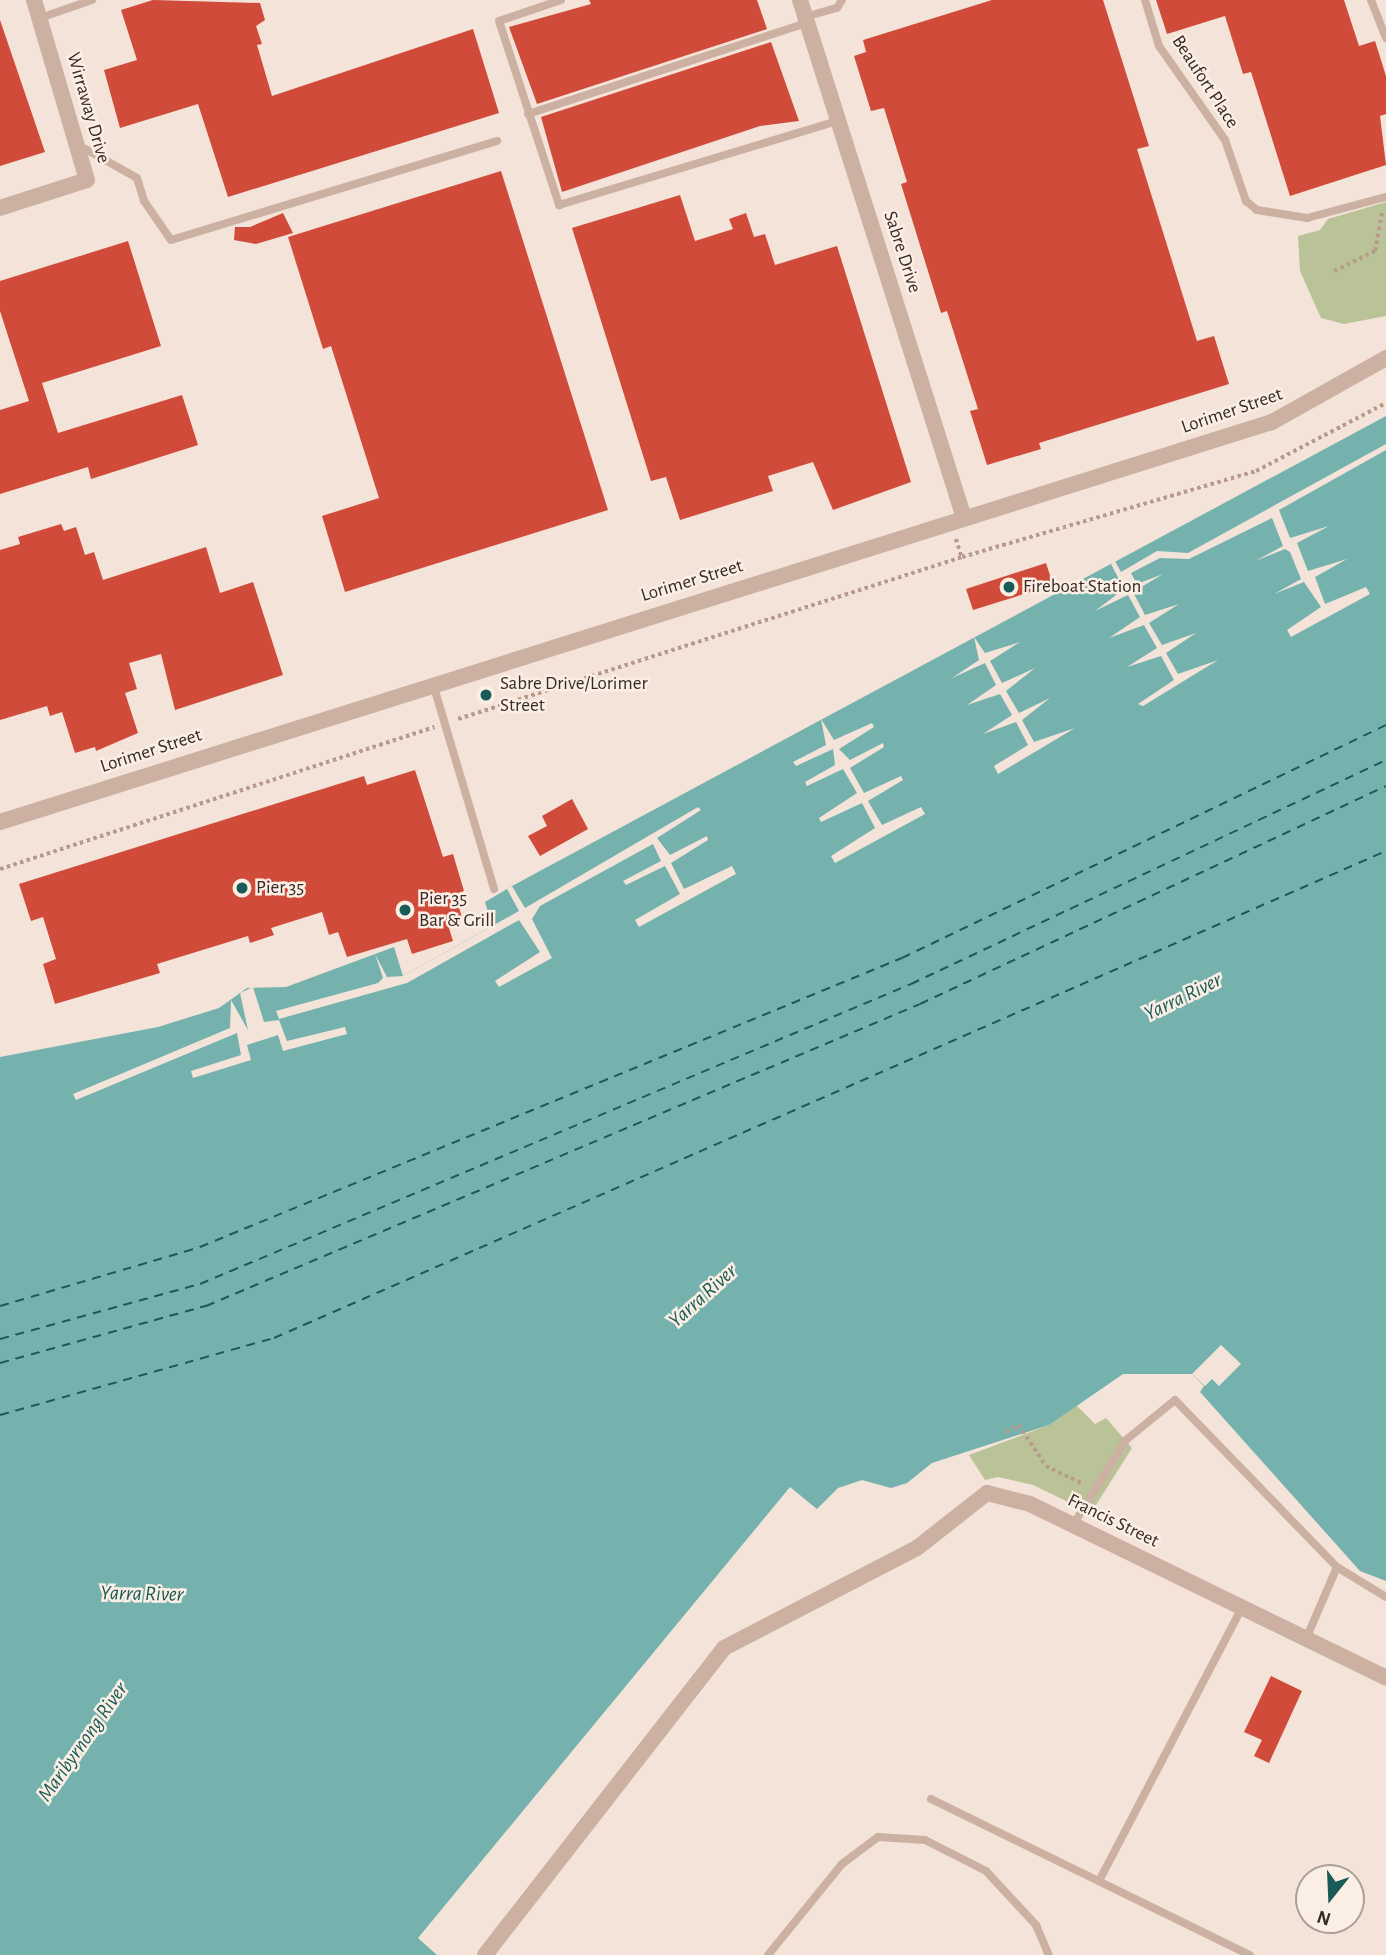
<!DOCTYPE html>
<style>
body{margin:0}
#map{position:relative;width:1386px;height:1955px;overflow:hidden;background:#f3e3d8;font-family:"Alegreya Sans",sans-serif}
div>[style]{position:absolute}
.green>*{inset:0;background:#bac397}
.water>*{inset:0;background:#75b2ad}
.pier>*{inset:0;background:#f3e3d8}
.ferry>*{height:2px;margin-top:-1px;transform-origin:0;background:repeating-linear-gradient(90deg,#185b57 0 9px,transparent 0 16px)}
.building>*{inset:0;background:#d04b39}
.path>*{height:3.5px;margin-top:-1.75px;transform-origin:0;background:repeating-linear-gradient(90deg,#b89a8d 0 3.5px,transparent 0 7px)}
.lane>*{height:8px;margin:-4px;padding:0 4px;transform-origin:4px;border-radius:4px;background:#ccb1a3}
.street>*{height:16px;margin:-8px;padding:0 8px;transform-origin:8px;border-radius:8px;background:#ccb1a3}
.dots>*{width:19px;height:19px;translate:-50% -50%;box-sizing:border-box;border:4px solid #fbeee4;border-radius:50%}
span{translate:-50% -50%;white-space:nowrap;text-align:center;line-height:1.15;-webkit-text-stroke:5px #fbeee4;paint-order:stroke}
.street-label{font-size:19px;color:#362926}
.poi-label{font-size:19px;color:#362926}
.left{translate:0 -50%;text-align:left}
.water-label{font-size:21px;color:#185b57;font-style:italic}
.north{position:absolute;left:1295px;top:1864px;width:70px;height:70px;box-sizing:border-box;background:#fbeee4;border:2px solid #ac9f98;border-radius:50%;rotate:198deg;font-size:19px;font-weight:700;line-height:28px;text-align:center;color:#362926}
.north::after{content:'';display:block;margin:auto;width:24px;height:32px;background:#185b57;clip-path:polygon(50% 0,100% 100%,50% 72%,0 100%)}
</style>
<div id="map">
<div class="green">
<i style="clip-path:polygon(1386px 202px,1386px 316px,1344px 324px,1321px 318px,1300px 271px,1298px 236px,1320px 230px,1328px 219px)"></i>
<i style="clip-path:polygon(1075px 1404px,1095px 1424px,1106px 1418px,1132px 1448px,1091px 1513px,1033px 1485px,998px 1477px,985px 1480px,969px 1455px,1049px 1425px)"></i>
</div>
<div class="water">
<i style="clip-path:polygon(1386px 416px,1386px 1581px,1360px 1571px,1200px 1392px,1204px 1386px,1192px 1374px,1123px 1374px,1049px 1425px,932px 1463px,907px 1483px,891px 1488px,862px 1480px,838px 1488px,817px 1509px,790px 1487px,418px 1938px,437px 1955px,0 1955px,0 1057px,158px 1027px,219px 1008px,247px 988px,286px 987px,394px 947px,403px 976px,492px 926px,485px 902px,512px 886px)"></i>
</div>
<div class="pier">
<i style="clip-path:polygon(1386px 444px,1386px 450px,1279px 510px,1290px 538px,1329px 526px,1297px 543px,1308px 571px,1347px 559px,1315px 577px,1325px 604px,1366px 587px,1370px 594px,1291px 637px,1287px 630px,1321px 607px,1304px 582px,1274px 594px,1301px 579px,1290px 552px,1285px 549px,1255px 561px,1283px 546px,1272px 518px,1189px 559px,1160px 558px,1131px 573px,1137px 584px,1163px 574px,1133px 592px,1145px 615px,1179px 604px,1149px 623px,1162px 645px,1196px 633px,1166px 653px,1178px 674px,1218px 660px,1143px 706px,1138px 704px,1174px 680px,1161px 656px,1127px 667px,1157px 648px,1144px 625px,1109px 638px,1140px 617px,1128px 595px,1095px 611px,1124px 589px,1111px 564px,1115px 561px,1121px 572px,1157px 551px,1188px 553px)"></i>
<i style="clip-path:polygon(974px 637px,985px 653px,1020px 642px,990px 661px,1002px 683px,1035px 668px,1006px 691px,1019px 713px,1050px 698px,1022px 720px,1034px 742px,1075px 728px,998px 774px,994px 766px,1028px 745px,1016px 722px,983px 734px,1012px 715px,1000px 694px,967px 705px,996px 685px,985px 663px,952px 678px,979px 660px)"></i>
<i style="clip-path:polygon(821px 719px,834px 740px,872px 723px,874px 727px,839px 749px,850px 760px,883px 743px,884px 747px,850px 768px,864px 793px,901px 776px,903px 780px,868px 801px,882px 825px,921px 807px,925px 814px,835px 863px,831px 856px,875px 828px,862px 803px,821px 822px,819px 818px,857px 793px,843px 769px,807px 786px,805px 782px,835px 765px,833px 749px,796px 766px,793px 762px,826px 745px)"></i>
<i style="clip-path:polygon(698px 807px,701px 810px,657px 838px,670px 855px,707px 836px,708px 840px,671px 863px,684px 889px,732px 866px,736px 874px,639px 927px,635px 920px,680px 894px,665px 866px,626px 885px,623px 881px,661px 861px,653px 844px,540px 906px,532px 919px,552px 958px,499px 987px,495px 981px,540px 952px,519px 920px,407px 983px,279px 1019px,276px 1011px,378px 983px,383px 978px,375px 954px,387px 977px,403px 976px,519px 911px,507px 889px,512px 886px,525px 908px)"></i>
<i style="clip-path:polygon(253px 987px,264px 1022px,279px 1020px,287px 1041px,345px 1027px,347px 1034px,283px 1051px,278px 1035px,247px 1045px,251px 1060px,193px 1078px,191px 1071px,241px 1055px,237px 1033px,76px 1100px,73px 1094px,230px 1028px,231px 1000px,248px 1030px,240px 993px)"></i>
<i style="clip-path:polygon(1221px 1345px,1241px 1364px,1219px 1386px,1212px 1379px,1205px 1386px,1192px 1374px)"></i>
</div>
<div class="ferry">
<i style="left:0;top:1306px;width:209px;rotate:-16.4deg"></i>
<i style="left:200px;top:1247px;width:759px;rotate:-22.38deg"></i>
<i style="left:902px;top:958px;width:537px;rotate:-25.71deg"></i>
<i style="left:0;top:1339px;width:207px;rotate:-15.4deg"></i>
<i style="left:200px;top:1284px;width:772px;rotate:-22.88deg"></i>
<i style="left:911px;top:984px;width:525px;rotate:-25.25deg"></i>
<i style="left:0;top:1363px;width:214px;rotate:-15.5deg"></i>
<i style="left:206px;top:1306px;width:775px;rotate:-22.93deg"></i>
<i style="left:920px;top:1004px;width:514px;rotate:-25.07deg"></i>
<i style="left:0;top:1415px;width:285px;rotate:-15.7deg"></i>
<i style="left:274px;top:1338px;width:1214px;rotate:-23.65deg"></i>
</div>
<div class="building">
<i style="clip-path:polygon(153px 0,260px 3px,265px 20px,256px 26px,262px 44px,257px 45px,272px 96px,473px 29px,499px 113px,228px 197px,198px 104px,120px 128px,104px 70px,137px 60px,121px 10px)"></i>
<i style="clip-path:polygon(589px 0,757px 0,767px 29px,537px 104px,509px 27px,591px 4px)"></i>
<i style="clip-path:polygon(992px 0,1103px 0,1149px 146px,1137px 149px,1197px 341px,1214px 336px,1229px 384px,1039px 443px,1041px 449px,987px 465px,970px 411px,978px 409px,947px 311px,941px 313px,901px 184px,907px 182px,884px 108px,871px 111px,854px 56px,866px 52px,863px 40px)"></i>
<i style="clip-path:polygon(1156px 0,1344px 0,1359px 46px,1375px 41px,1386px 76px,1386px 114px,1380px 116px,1386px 165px,1290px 196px,1251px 72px,1243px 74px,1225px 16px,1167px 34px)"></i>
<i style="clip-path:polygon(0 20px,45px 152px,0 166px)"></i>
<i style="clip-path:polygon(771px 42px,799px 121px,760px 126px,562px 192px,541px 117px)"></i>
<i style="clip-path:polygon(501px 171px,608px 510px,345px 592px,322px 516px,379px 498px,331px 346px,323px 349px,288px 237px)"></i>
<i style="clip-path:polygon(680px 195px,695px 241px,733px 229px,729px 219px,746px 213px,754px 237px,765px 234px,775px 265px,837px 246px,911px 482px,833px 510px,813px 462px,768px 476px,773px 491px,680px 520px,666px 477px,651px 481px,572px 228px)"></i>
<i style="clip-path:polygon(283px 213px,293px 233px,256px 244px,234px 240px,235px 227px,250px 227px)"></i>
<i style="clip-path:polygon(128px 241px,161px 346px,42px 383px,58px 433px,182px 395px,198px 445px,91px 479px,88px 467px,0 494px,0 410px,29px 401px,0 311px,0 281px)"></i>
<i style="clip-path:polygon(61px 524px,64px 531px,76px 527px,85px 555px,94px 552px,103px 580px,206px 547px,220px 593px,253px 582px,283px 675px,175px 710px,161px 654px,129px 663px,137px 689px,125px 693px,138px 733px,96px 751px,95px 747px,75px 753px,62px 712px,50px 716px,47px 706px,0 720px,0 550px,20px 544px,18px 537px)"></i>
<i style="clip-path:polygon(1046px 563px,1053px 585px,973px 610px,966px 589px)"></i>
<i style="clip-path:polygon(415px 770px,443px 857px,453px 854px,464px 891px,455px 894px,463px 921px,448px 925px,453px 941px,412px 954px,407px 939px,347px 957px,338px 932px,329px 935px,322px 912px,271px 928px,274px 935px,250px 943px,248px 936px,157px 964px,160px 973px,55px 1004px,43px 964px,56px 959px,43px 917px,31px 921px,19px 884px,364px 776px,367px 785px)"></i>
<i style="clip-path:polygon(572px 799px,588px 829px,540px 856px,528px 836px,547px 826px,542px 816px)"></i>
<i style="clip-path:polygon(1271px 1676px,1302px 1691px,1269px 1763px,1254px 1756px,1262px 1740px,1244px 1732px)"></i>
</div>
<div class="path">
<i style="left:1334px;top:271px;width:46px;rotate:-26deg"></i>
<i style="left:1375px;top:251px;width:40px;rotate:-80deg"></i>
<i style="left:956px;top:539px;width:19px;rotate:72deg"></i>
<i style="left:458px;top:719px;width:529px;rotate:-17.82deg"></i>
<i style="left:962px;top:557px;width:306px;rotate:-16.3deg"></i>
<i style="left:1256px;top:471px;width:147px;rotate:-27.6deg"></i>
<i style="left:0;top:869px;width:457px;rotate:-18.1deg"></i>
<i style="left:1006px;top:1432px;width:15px;rotate:-28deg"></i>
<i style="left:1019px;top:1425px;width:49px;rotate:56.6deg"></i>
<i style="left:1046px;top:1466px;width:41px;rotate:25.9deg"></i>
</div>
<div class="lane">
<i style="left:561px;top:0;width:65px;rotate:161.3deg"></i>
<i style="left:499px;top:21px;width:194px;rotate:71.9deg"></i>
<i style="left:559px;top:205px;width:291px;rotate:-16.8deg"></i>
<i style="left:1145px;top:0;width:48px;rotate:73.1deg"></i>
<i style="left:1159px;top:46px;width:115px;rotate:54.9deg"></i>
<i style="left:1225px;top:140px;width:65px;rotate:71deg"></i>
<i style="left:1246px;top:201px;width:14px;rotate:39deg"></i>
<i style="left:1257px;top:210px;width:51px;rotate:9.1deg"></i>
<i style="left:1307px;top:218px;width:82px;rotate:-14.9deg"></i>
<i style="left:1371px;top:0;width:41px;rotate:68.5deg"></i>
<i style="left:805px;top:17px;width:33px;rotate:-16deg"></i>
<i style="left:837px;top:8px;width:9px;rotate:-58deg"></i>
<i style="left:40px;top:18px;width:55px;rotate:-19.1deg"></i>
<i style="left:528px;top:114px;width:293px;rotate:-18.1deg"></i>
<i style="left:80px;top:146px;width:65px;rotate:29.3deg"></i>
<i style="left:137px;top:178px;width:24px;rotate:73deg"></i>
<i style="left:144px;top:201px;width:47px;rotate:55.3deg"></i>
<i style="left:171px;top:240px;width:341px;rotate:-16.9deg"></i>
<i style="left:433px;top:684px;width:214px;rotate:73.4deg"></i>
<i style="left:1073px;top:1525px;width:100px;rotate:-58.1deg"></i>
<i style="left:1126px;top:1440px;width:63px;rotate:-39.2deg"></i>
<i style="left:1175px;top:1400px;width:233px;rotate:45.9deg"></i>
<i style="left:1337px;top:1567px;width:57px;rotate:31.5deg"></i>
<i style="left:1306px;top:1639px;width:78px;rotate:-66.7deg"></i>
<i style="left:931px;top:1799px;width:355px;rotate:26.1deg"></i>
<i style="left:1099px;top:1881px;width:308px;rotate:-62.4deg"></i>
<i style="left:768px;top:1955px;width:117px;rotate:-50.9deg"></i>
<i style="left:842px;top:1864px;width:45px;rotate:-36.9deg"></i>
<i style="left:878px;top:1837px;width:47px;rotate:3.7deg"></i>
<i style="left:925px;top:1840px;width:68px;rotate:26.9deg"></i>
<i style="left:986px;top:1871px;width:74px;rotate:47.2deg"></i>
<i style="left:1036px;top:1925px;width:33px;rotate:67deg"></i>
</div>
<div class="street">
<i style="left:800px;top:0;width:543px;rotate:72.43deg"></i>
<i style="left:0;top:208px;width:91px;rotate:-17.8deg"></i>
<i style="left:87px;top:180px;width:188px;rotate:-106.4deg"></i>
<i style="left:0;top:822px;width:1333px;rotate:-17.46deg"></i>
<i style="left:1272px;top:422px;width:131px;rotate:-29.3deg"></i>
<i style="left:485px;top:1955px;width:389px;rotate:-52.1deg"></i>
<i style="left:724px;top:1648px;width:217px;rotate:-27.4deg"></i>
<i style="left:917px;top:1548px;width:89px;rotate:-38.2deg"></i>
<i style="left:987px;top:1493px;width:44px;rotate:14.3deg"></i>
<i style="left:1030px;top:1504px;width:396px;rotate:26deg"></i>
</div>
<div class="dots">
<i style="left:1009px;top:587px;background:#185b57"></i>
<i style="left:486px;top:695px;background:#185b57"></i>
<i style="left:242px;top:888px;background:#185b57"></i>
<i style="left:405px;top:910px;background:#185b57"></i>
</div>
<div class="street-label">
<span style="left:1205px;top:82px;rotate:57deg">Beaufort Place</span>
<span style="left:88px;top:108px;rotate:74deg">Wirraway Drive</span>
<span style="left:902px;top:252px;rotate:72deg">Sabre Drive</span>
<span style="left:1232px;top:411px;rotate:-19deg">Lorimer Street</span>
<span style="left:692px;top:581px;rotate:-17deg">Lorimer Street</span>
<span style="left:151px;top:751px;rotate:-18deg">Lorimer Street</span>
<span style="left:1113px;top:1521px;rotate:26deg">Francis Street</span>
</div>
<div class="poi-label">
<span class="left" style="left:1023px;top:587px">Fireboat Station</span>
<span class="left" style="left:500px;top:695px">Sabre Drive/Lorimer<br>Street</span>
<span class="left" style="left:256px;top:888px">Pier 35</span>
<span class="left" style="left:419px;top:910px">Pier 35<br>Bar &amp; Grill</span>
</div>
<div class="water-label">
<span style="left:1183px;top:997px;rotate:-26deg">Yarra River</span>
<span style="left:703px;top:1296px;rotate:-42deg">Yarra River</span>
<span style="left:142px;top:1594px;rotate:1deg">Yarra River</span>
<span style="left:83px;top:1742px;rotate:-55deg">Maribyrnong River</span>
</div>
<div class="north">N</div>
</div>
